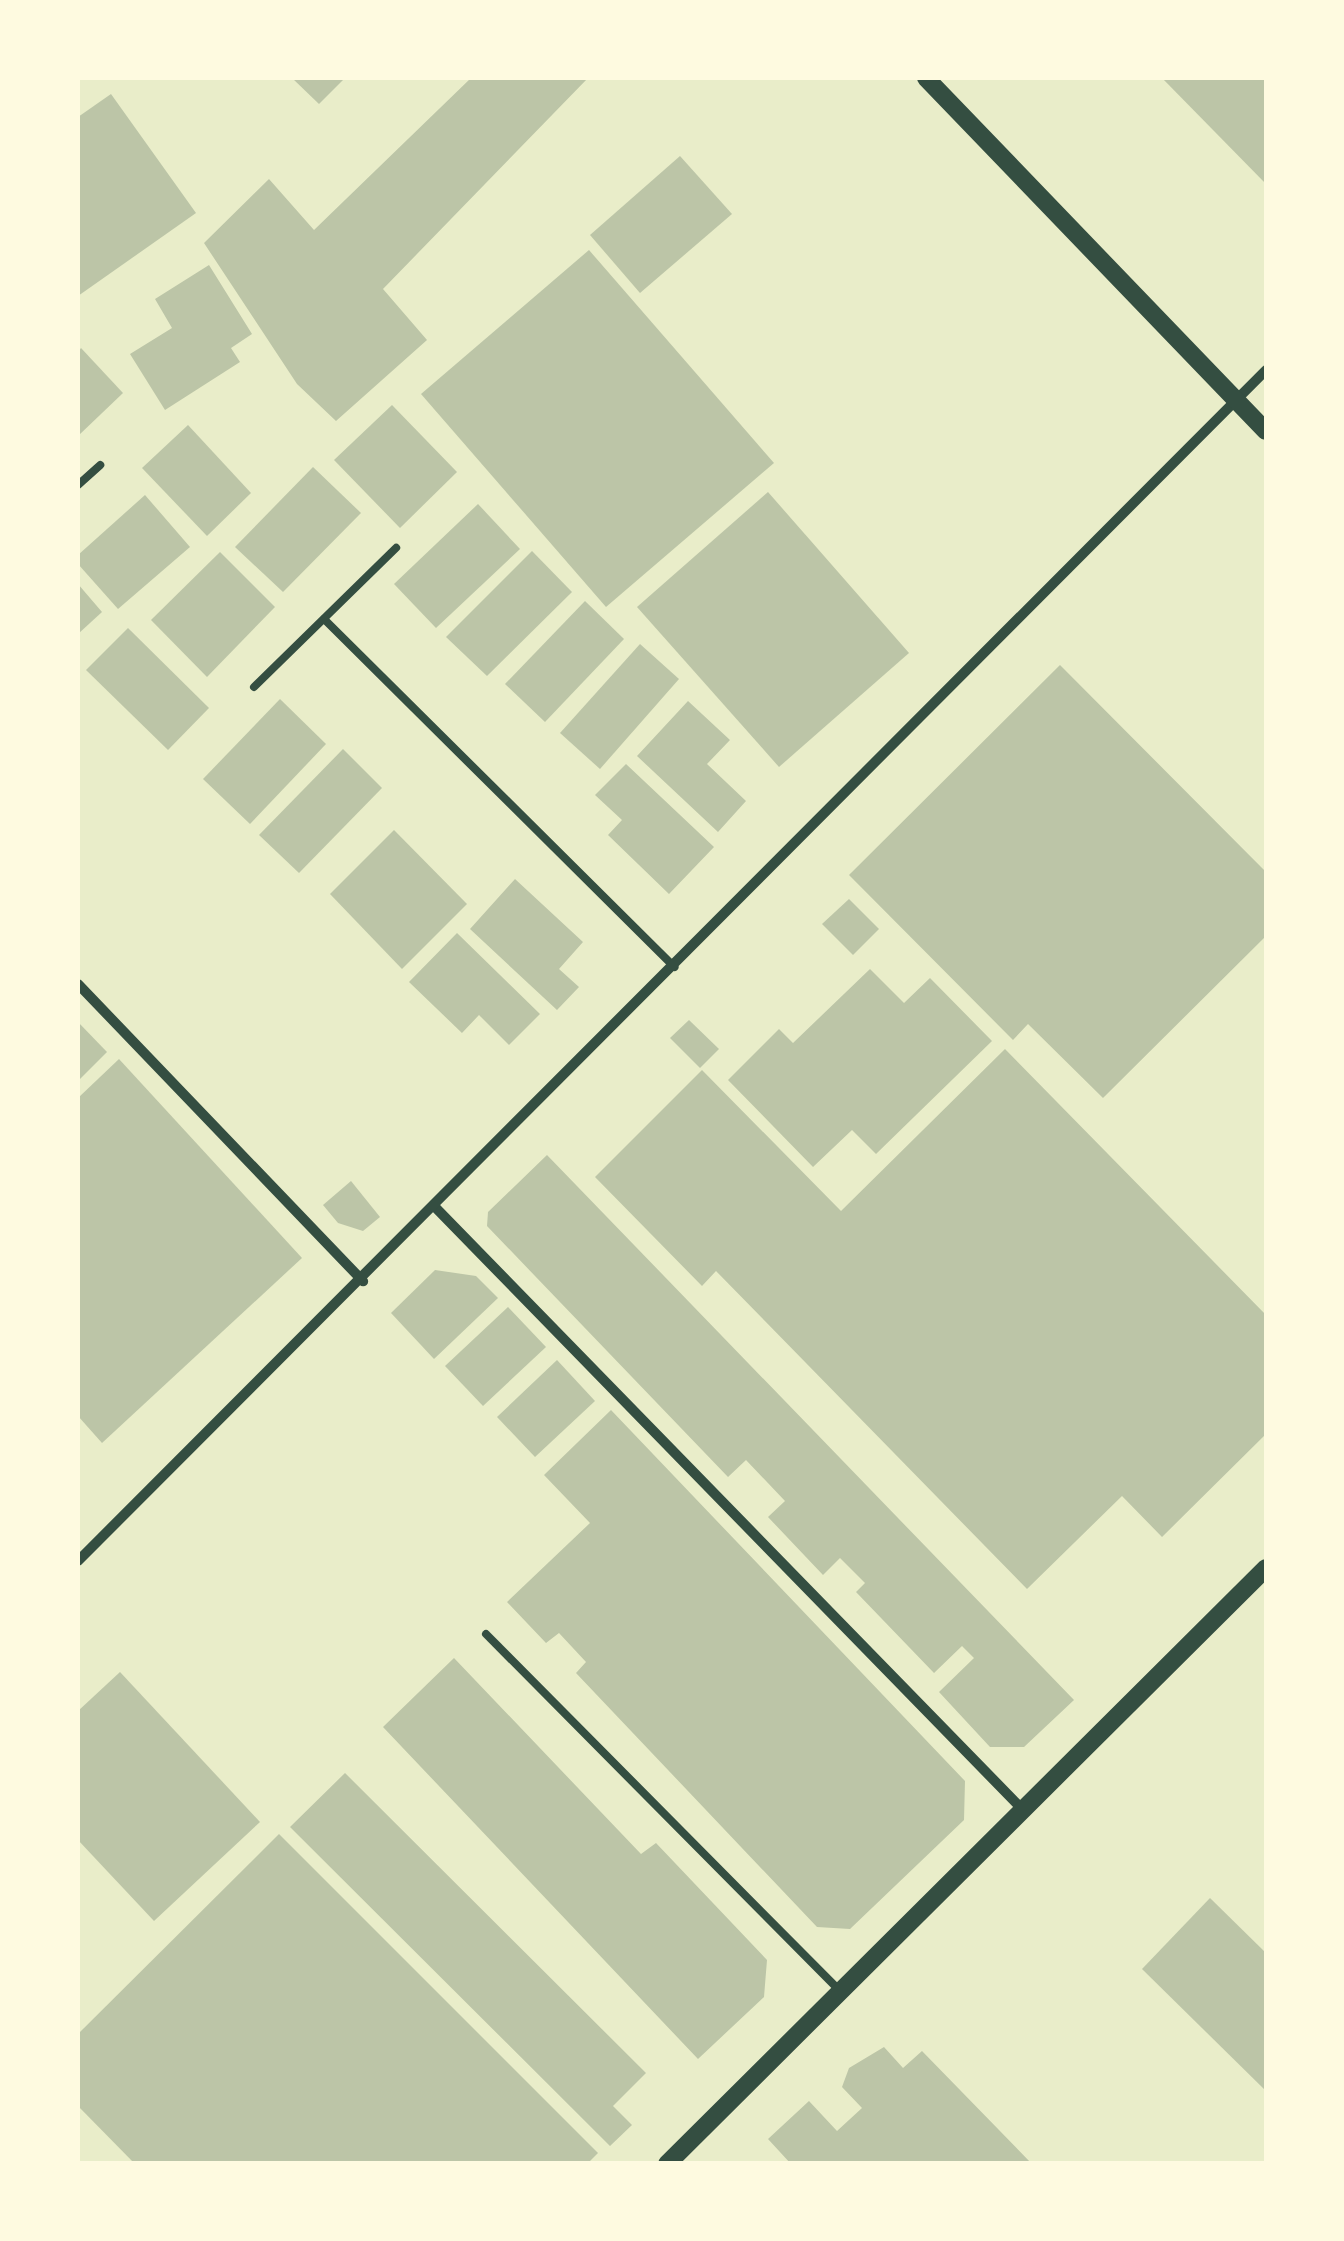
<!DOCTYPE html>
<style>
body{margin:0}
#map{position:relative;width:1344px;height:2241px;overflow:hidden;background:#e9edc9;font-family:"Asap Condensed",sans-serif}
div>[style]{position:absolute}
.building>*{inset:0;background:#bcc5a7}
.service>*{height:8px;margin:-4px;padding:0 4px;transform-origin:4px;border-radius:4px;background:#344e41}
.minor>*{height:10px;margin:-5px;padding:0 5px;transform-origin:5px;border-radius:5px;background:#344e41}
.tertiary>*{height:18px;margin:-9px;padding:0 9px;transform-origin:9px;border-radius:9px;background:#344e41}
span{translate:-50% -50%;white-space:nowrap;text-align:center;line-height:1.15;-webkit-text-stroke:10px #fefae0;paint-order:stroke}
.frame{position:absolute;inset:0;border:80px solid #fefae0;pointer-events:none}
</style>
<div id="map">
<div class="building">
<i style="clip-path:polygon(292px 78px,345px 78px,319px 104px)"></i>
<i style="clip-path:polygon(471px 78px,588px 78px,383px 289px,427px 340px,336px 421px,297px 384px,204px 243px,269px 179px,314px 230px)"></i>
<i style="clip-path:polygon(1162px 78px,1266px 78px,1266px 184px)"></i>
<i style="clip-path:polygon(111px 94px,196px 213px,78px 296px,78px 117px)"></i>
<i style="clip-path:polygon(680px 156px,732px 214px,640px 293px,590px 235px)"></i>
<i style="clip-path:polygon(589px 250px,774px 463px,606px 607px,421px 394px)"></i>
<i style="clip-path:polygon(209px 265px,252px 334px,231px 348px,240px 362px,165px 410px,130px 354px,172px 328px,155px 299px)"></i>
<i style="clip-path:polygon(81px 348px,123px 393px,78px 436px,78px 352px)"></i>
<i style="clip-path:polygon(392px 405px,457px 472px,400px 528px,334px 460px)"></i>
<i style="clip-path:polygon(188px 425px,251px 493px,207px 536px,142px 468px)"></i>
<i style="clip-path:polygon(313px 467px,361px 513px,283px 592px,235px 547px)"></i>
<i style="clip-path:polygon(768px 492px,909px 653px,779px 767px,637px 607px)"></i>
<i style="clip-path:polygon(145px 495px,190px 547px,118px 609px,78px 564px,78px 555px)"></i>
<i style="clip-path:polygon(478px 504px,520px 549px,436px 628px,394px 584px)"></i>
<i style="clip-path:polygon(532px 551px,572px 592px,487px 676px,446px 637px)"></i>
<i style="clip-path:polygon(220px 552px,275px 607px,207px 677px,151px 620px)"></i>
<i style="clip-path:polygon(78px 584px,102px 612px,78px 634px)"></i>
<i style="clip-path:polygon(585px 601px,624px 639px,545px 722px,505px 684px)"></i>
<i style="clip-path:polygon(128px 628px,209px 708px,168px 750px,86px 670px)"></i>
<i style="clip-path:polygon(640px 644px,679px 679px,600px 769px,560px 733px)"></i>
<i style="clip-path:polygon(1060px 665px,1266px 872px,1266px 936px,1103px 1098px,1028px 1024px,1013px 1040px,849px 875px)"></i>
<i style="clip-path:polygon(280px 699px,326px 744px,250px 824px,203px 779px)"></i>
<i style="clip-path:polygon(688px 701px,730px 740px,707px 764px,746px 801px,718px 832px,637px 756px)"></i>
<i style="clip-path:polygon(343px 749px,382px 788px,299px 873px,259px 835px)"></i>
<i style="clip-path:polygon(626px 764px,714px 847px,669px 894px,608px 835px,622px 820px,595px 795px)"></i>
<i style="clip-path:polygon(394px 830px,467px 904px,402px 969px,330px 894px)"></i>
<i style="clip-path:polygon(515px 879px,583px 942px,559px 969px,579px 987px,557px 1010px,470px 929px)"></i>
<i style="clip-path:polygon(849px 899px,879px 929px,853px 955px,822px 924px)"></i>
<i style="clip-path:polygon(457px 933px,540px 1014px,509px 1045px,479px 1015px,462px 1033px,409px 982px)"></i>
<i style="clip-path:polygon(870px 969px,904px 1003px,930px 978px,992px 1041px,876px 1154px,852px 1130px,813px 1167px,728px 1080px,779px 1029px,793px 1043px)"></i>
<i style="clip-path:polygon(689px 1020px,719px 1049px,700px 1068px,670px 1038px)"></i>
<i style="clip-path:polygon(78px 1022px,107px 1052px,78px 1081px)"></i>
<i style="clip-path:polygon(1005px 1049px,1266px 1315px,1266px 1434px,1162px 1537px,1122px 1496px,1027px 1589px,716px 1271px,702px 1286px,595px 1177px,702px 1070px,841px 1211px)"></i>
<i style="clip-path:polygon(119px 1059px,302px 1258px,102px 1443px,78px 1416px,78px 1098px)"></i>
<i style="clip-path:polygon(547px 1155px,1074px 1700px,1024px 1747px,990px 1747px,939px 1692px,974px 1658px,962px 1646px,934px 1673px,856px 1592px,865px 1583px,840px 1558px,823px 1575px,768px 1517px,785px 1501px,746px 1460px,728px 1477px,487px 1226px,488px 1212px)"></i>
<i style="clip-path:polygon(351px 1181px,380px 1217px,363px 1231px,338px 1223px,323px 1205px)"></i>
<i style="clip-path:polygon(435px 1270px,476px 1276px,498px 1298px,434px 1359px,391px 1313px)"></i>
<i style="clip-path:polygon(508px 1307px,546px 1347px,483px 1406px,445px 1366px)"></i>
<i style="clip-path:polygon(557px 1360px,595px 1401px,535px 1457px,497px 1417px)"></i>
<i style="clip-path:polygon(611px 1410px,965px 1781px,964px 1820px,850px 1929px,817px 1927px,576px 1673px,586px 1662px,559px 1633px,546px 1643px,507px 1602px,590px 1523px,544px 1475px)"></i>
<i style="clip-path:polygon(454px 1658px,641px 1854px,656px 1843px,767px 1960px,764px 1997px,698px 2059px,383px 1727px)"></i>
<i style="clip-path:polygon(120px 1672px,260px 1822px,154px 1921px,78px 1840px,78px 1711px)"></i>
<i style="clip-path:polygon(345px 1773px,646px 2073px,613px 2106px,632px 2125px,610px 2146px,290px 1827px)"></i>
<i style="clip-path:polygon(279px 1834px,598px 2153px,587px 2164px,135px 2164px,78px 2106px,78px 2034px)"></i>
<i style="clip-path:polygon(1210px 1898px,1266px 1953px,1266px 2091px,1142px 1969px)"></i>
<i style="clip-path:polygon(884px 2047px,903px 2068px,922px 2051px,1032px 2164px,791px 2164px,768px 2139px,809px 2101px,837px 2131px,862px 2108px,842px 2087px,849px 2068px)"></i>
</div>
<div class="service">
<i style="left:78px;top:485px;width:30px;rotate:-42deg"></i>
<i style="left:324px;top:619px;width:494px;rotate:44.8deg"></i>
<i style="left:254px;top:687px;width:199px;rotate:-44.4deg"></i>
<i style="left:486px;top:1634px;width:503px;rotate:45.24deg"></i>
</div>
<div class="minor">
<i style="left:78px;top:984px;width:412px;rotate:46.2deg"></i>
<i style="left:435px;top:1207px;width:841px;rotate:45.72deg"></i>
<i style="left:78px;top:1561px;width:1682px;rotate:-45.07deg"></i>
</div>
<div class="tertiary">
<i style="left:926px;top:78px;width:490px;rotate:46.1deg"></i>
<i style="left:667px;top:2164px;width:845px;rotate:-44.86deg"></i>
</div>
<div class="frame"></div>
</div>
